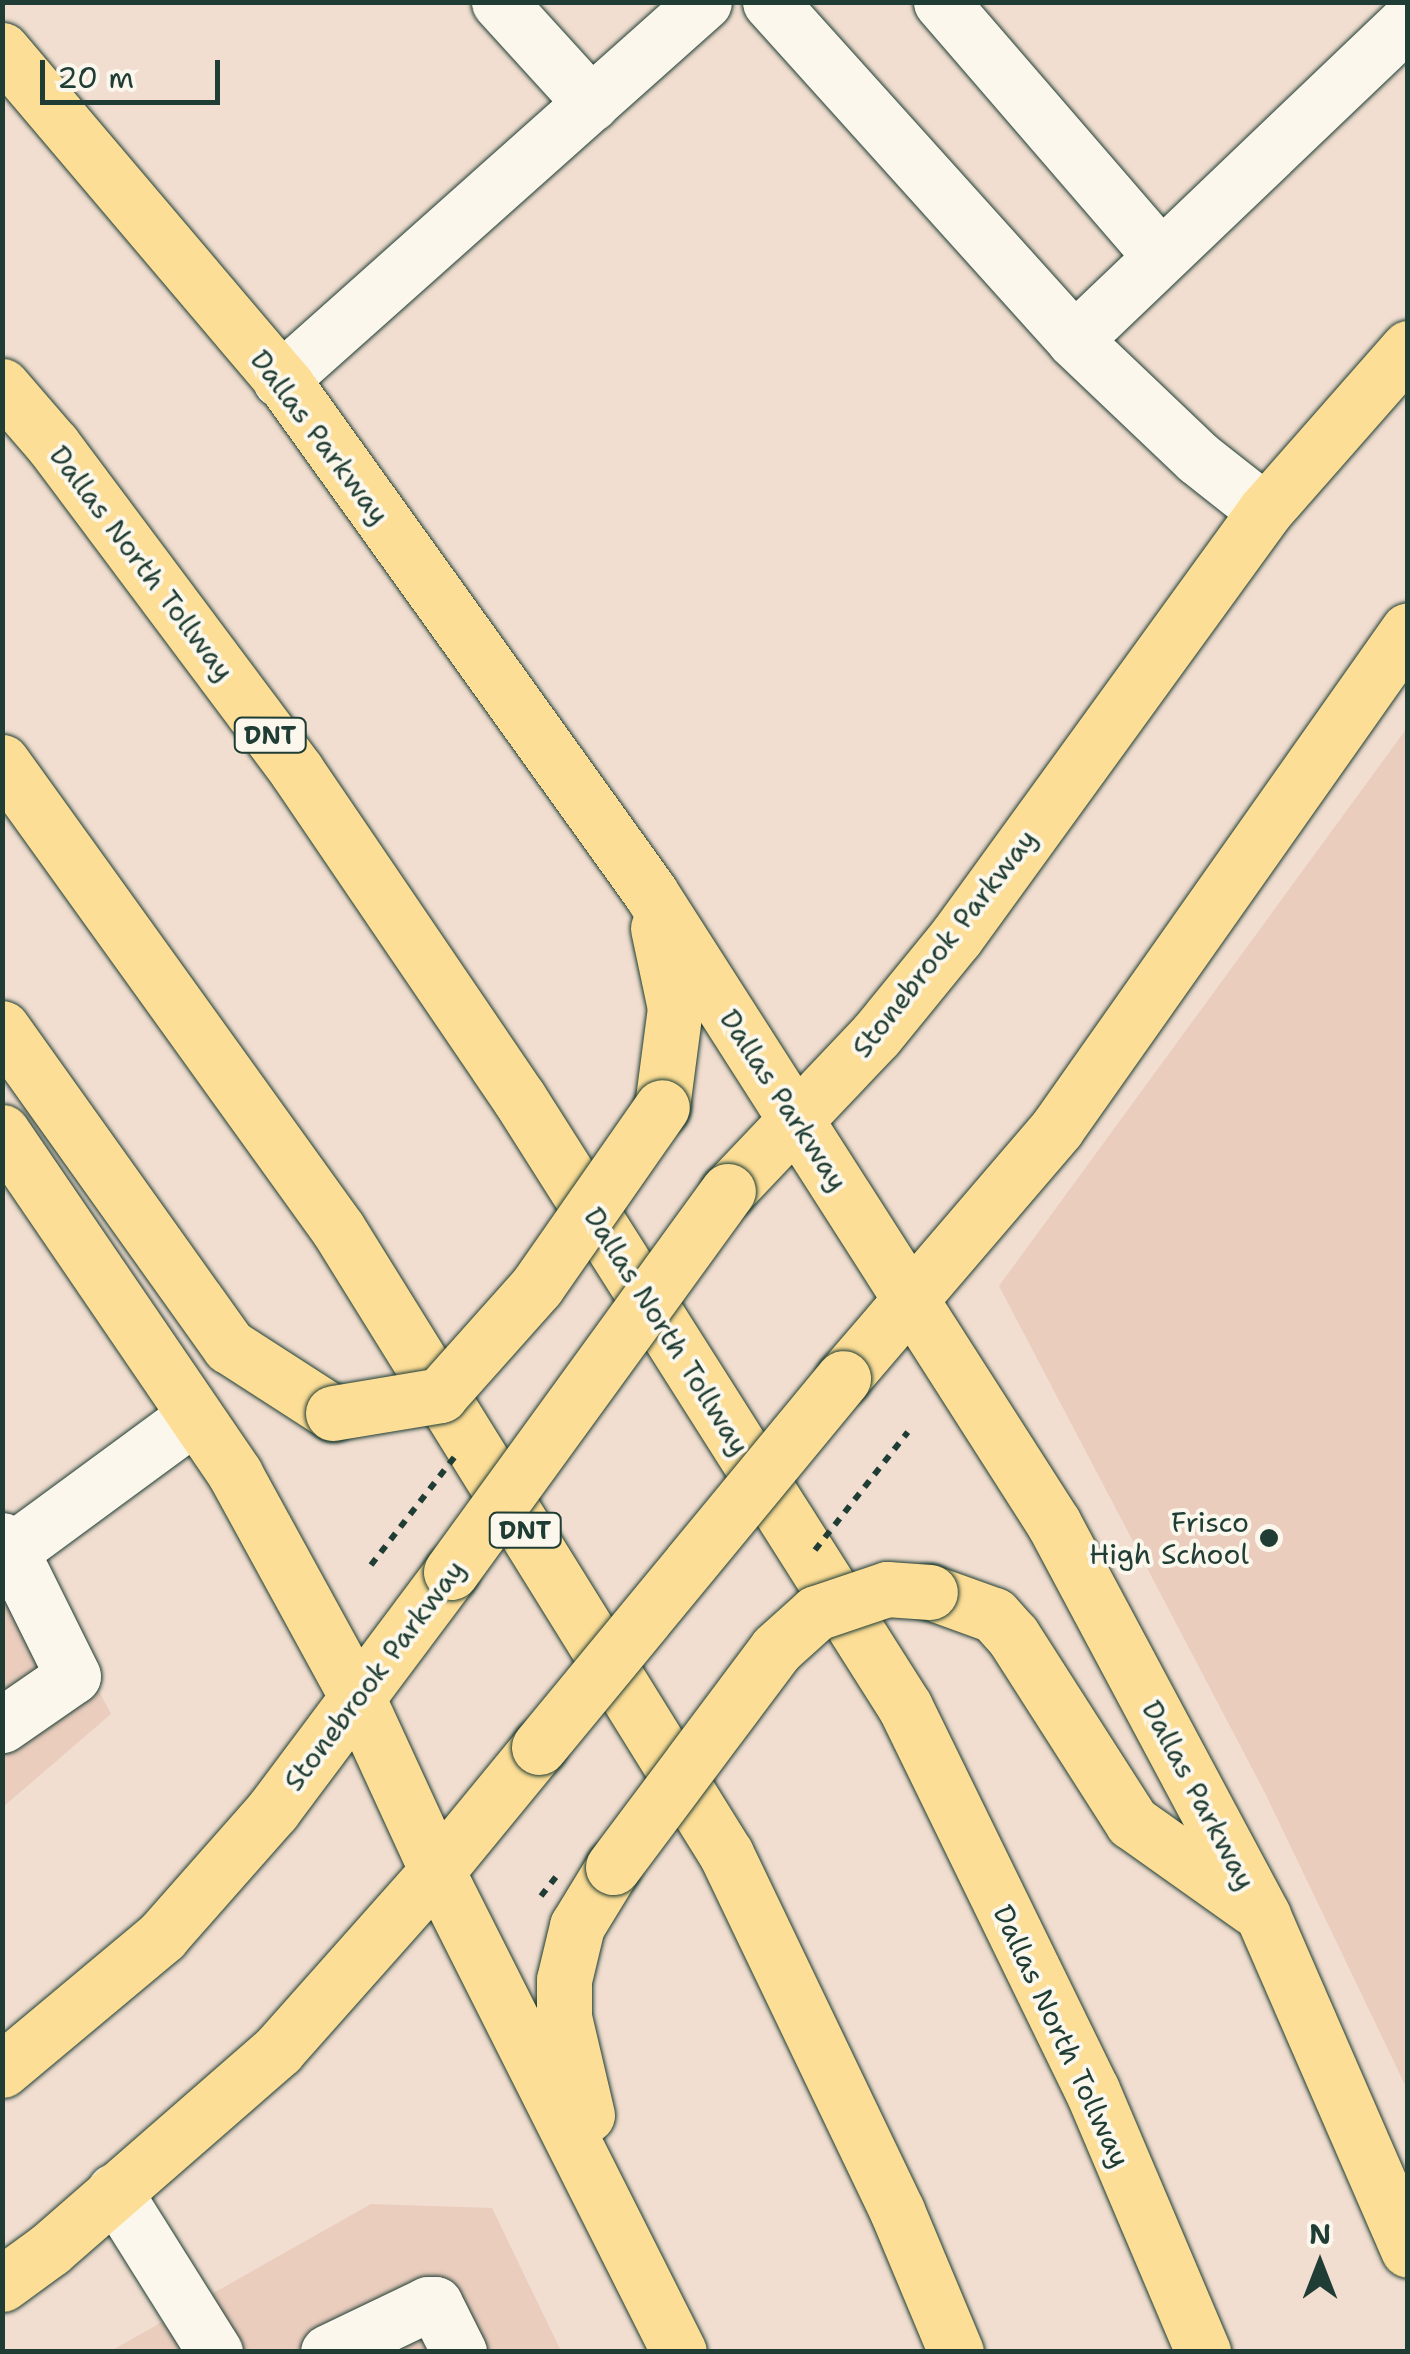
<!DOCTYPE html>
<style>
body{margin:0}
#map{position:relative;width:1410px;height:2354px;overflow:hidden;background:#f1ded0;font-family:"Shantell Sans",sans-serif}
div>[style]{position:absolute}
.built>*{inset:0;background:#eacdbd}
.roads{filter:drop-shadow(0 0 2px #1f3d34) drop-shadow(0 0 2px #1f3d34)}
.minor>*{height:55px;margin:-27.5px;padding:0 27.5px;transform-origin:27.5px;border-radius:27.5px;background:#fbf7ec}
.major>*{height:55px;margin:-27.5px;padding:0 27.5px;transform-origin:27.5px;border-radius:27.5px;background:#fdde96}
.highway>*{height:55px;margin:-27.5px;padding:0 27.5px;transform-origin:27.5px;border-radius:27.5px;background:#fdde96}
.path-bridge>*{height:6px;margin-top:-3px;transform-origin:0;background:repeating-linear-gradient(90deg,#1f3d34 0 8px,transparent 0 16px)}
.bridges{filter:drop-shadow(0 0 2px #1f3d34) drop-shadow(0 0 2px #1f3d34)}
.major-bridge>*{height:55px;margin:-27.5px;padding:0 27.5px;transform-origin:27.5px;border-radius:27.5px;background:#fdde96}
.dots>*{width:28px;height:28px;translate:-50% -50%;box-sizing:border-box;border:5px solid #fbf7ec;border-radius:50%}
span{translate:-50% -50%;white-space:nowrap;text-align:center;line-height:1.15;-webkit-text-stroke:8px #fbf7ec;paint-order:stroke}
.shield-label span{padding:2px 8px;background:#fbf7ec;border:2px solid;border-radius:8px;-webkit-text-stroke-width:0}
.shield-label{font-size:25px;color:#1f3d34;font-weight:700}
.street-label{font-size:28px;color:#1f3d34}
.poi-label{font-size:28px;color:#1f3d34}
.right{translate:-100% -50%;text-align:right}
.frame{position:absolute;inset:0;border:5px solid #1f3d34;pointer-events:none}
.north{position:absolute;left:1270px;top:2214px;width:100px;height:100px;-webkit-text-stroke:8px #fbf7ec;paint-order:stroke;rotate:0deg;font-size:28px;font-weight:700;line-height:40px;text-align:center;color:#1f3d34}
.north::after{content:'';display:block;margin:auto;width:35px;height:45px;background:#1f3d34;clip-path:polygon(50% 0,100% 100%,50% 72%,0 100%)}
.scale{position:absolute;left:40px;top:60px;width:180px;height:45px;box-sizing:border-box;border:5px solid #1f3d34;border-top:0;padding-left:12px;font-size:30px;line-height:35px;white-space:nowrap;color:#1f3d34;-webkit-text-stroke:8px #fbf7ec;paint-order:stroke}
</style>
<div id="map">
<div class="built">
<i style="clip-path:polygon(1407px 728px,1407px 2089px,1264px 1791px,999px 1286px)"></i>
<i style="clip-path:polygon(2px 1508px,111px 1714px,3px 1807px,2px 1807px)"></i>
<i style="clip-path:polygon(371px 2204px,492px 2208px,561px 2351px,109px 2352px)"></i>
</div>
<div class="roads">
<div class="minor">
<i style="left:499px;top:2px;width:137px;rotate:47.7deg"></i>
<i style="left:770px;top:2px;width:455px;rotate:48deg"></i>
<i style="left:1074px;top:340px;width:171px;rotate:43.6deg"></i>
<i style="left:1198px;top:458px;width:85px;rotate:38.3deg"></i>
<i style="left:941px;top:2px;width:335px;rotate:49.2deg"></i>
<i style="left:1074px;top:340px;width:462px;rotate:-43.7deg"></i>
<i style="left:280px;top:380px;width:568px;rotate:-41.72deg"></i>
<i style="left:2px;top:1540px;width:14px;rotate:51deg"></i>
<i style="left:11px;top:1551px;width:228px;rotate:-36.3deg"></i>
<i style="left:2px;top:1725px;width:86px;rotate:-34.6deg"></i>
<i style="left:73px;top:1676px;width:140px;rotate:-116.4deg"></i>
<i style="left:114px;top:2191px;width:190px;rotate:57.9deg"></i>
<i style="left:328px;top:2352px;width:111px;rotate:-25.6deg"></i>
<i style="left:428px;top:2304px;width:7px"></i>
<i style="left:435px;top:2304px;width:54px;rotate:63.4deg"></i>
</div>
<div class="major">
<i style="left:2px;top:50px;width:441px;rotate:49.7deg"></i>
<i style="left:287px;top:386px;width:623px;rotate:54.34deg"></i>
<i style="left:650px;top:892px;width:750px;rotate:57.41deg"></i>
<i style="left:1054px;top:1524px;width:444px;rotate:61.9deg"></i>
<i style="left:1263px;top:1916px;width:364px;rotate:66.5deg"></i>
<i style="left:658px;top:928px;width:82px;rotate:78deg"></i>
<i style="left:675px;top:1008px;width:100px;rotate:97.5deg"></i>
<i style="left:2px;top:1028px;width:391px;rotate:54.5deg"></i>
<i style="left:229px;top:1346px;width:124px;rotate:32.8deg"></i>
<i style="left:2px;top:1132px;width:414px;rotate:55.7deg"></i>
<i style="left:235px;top:1474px;width:256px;rotate:61.3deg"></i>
<i style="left:358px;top:1699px;width:189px;rotate:65.3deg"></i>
<i style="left:437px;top:1871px;width:538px;rotate:63.29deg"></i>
<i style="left:728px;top:1191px;width:215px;rotate:-46.5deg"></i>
<i style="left:876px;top:1035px;width:127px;rotate:-50.8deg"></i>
<i style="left:956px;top:937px;width:526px;rotate:-54.04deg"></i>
<i style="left:1265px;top:511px;width:217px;rotate:-48.7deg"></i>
<i style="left:843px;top:1378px;width:329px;rotate:-49.4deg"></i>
<i style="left:1057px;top:1128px;width:609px;rotate:-54.82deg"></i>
<i style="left:930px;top:1592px;width:68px;rotate:19.8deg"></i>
<i style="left:994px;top:1615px;width:28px;rotate:48deg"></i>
<i style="left:1013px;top:1636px;width:221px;rotate:57.4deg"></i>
<i style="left:1132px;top:1822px;width:148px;rotate:35.4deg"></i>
<i style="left:2px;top:2070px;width:209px;rotate:-39.9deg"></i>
<i style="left:162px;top:1936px;width:168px;rotate:-48.6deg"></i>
<i style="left:273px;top:1810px;width:297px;rotate:-53.2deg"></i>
<i style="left:587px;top:2115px;width:101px;rotate:-103.2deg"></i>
<i style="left:564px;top:2017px;width:37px;rotate:-90deg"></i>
<i style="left:564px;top:1980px;width:56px;rotate:-76.5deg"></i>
<i style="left:577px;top:1926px;width:69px;rotate:-58.6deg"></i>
<i style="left:2px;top:2284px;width:59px;rotate:-36.1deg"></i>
<i style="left:50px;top:2249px;width:303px;rotate:-41.1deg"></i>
<i style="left:278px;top:2050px;width:239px;rotate:-48.4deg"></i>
<i style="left:437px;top:1871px;width:161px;rotate:-50.6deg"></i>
</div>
<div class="highway">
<i style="left:2px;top:386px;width:78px;rotate:49.2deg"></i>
<i style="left:53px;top:445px;width:406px;rotate:53.2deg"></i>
<i style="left:296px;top:770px;width:397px;rotate:55.8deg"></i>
<i style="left:519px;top:1098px;width:721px;rotate:57.63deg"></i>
<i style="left:905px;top:1707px;width:426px;rotate:64deg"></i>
<i style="left:1092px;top:2090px;width:285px;rotate:67deg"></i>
<i style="left:2px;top:762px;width:575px;rotate:54.27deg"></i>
<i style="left:338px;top:1229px;width:736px;rotate:58.17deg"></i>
<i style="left:726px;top:1854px;width:396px;rotate:64.4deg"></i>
<i style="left:897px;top:2211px;width:153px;rotate:67.3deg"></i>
</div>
</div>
<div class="path-bridge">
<i style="left:815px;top:1550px;width:150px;rotate:-51.8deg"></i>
<i style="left:371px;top:1565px;width:144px;rotate:-52.3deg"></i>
<i style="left:541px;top:1896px;width:24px;rotate:-52deg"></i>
</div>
<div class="bridges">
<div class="major-bridge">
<i style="left:333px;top:1413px;width:109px;rotate:-9.5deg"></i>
<i style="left:440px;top:1395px;width:146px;rotate:-48.3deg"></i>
<i style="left:537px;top:1286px;width:218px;rotate:-55.1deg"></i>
<i style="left:451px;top:1572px;width:471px;rotate:-54deg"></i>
<i style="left:539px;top:1747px;width:478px;rotate:-50.5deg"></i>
<i style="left:613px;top:1867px;width:272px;rotate:-53.2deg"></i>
<i style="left:776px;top:1649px;width:54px;rotate:-42deg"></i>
<i style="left:816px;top:1613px;width:75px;rotate:-18.7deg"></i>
<i style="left:887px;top:1589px;width:43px;rotate:4deg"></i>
</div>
</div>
<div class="dots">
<i style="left:1269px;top:1538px;background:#1f3d34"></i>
</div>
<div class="shield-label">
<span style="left:270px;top:735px">DNT</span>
<span style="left:525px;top:1530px">DNT</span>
</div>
<div class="street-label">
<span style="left:320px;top:437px;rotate:53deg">Dallas Parkway</span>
<span style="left:142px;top:563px;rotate:53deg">Dallas North Tollway</span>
<span style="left:944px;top:943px;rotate:-52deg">Stonebrook Parkway</span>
<span style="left:784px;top:1100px;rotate:57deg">Dallas Parkway</span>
<span style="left:667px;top:1331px;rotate:58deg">Dallas North Tollway</span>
<span style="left:374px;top:1675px;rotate:-53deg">Stonebrook Parkway</span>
<span style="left:1199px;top:1795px;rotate:62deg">Dallas Parkway</span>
<span style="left:1062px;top:2036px;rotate:65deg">Dallas North Tollway</span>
</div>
<div class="poi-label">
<span class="right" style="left:1249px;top:1538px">Frisco<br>High School</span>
</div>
<div class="frame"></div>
<div class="north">N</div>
<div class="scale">20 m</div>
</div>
